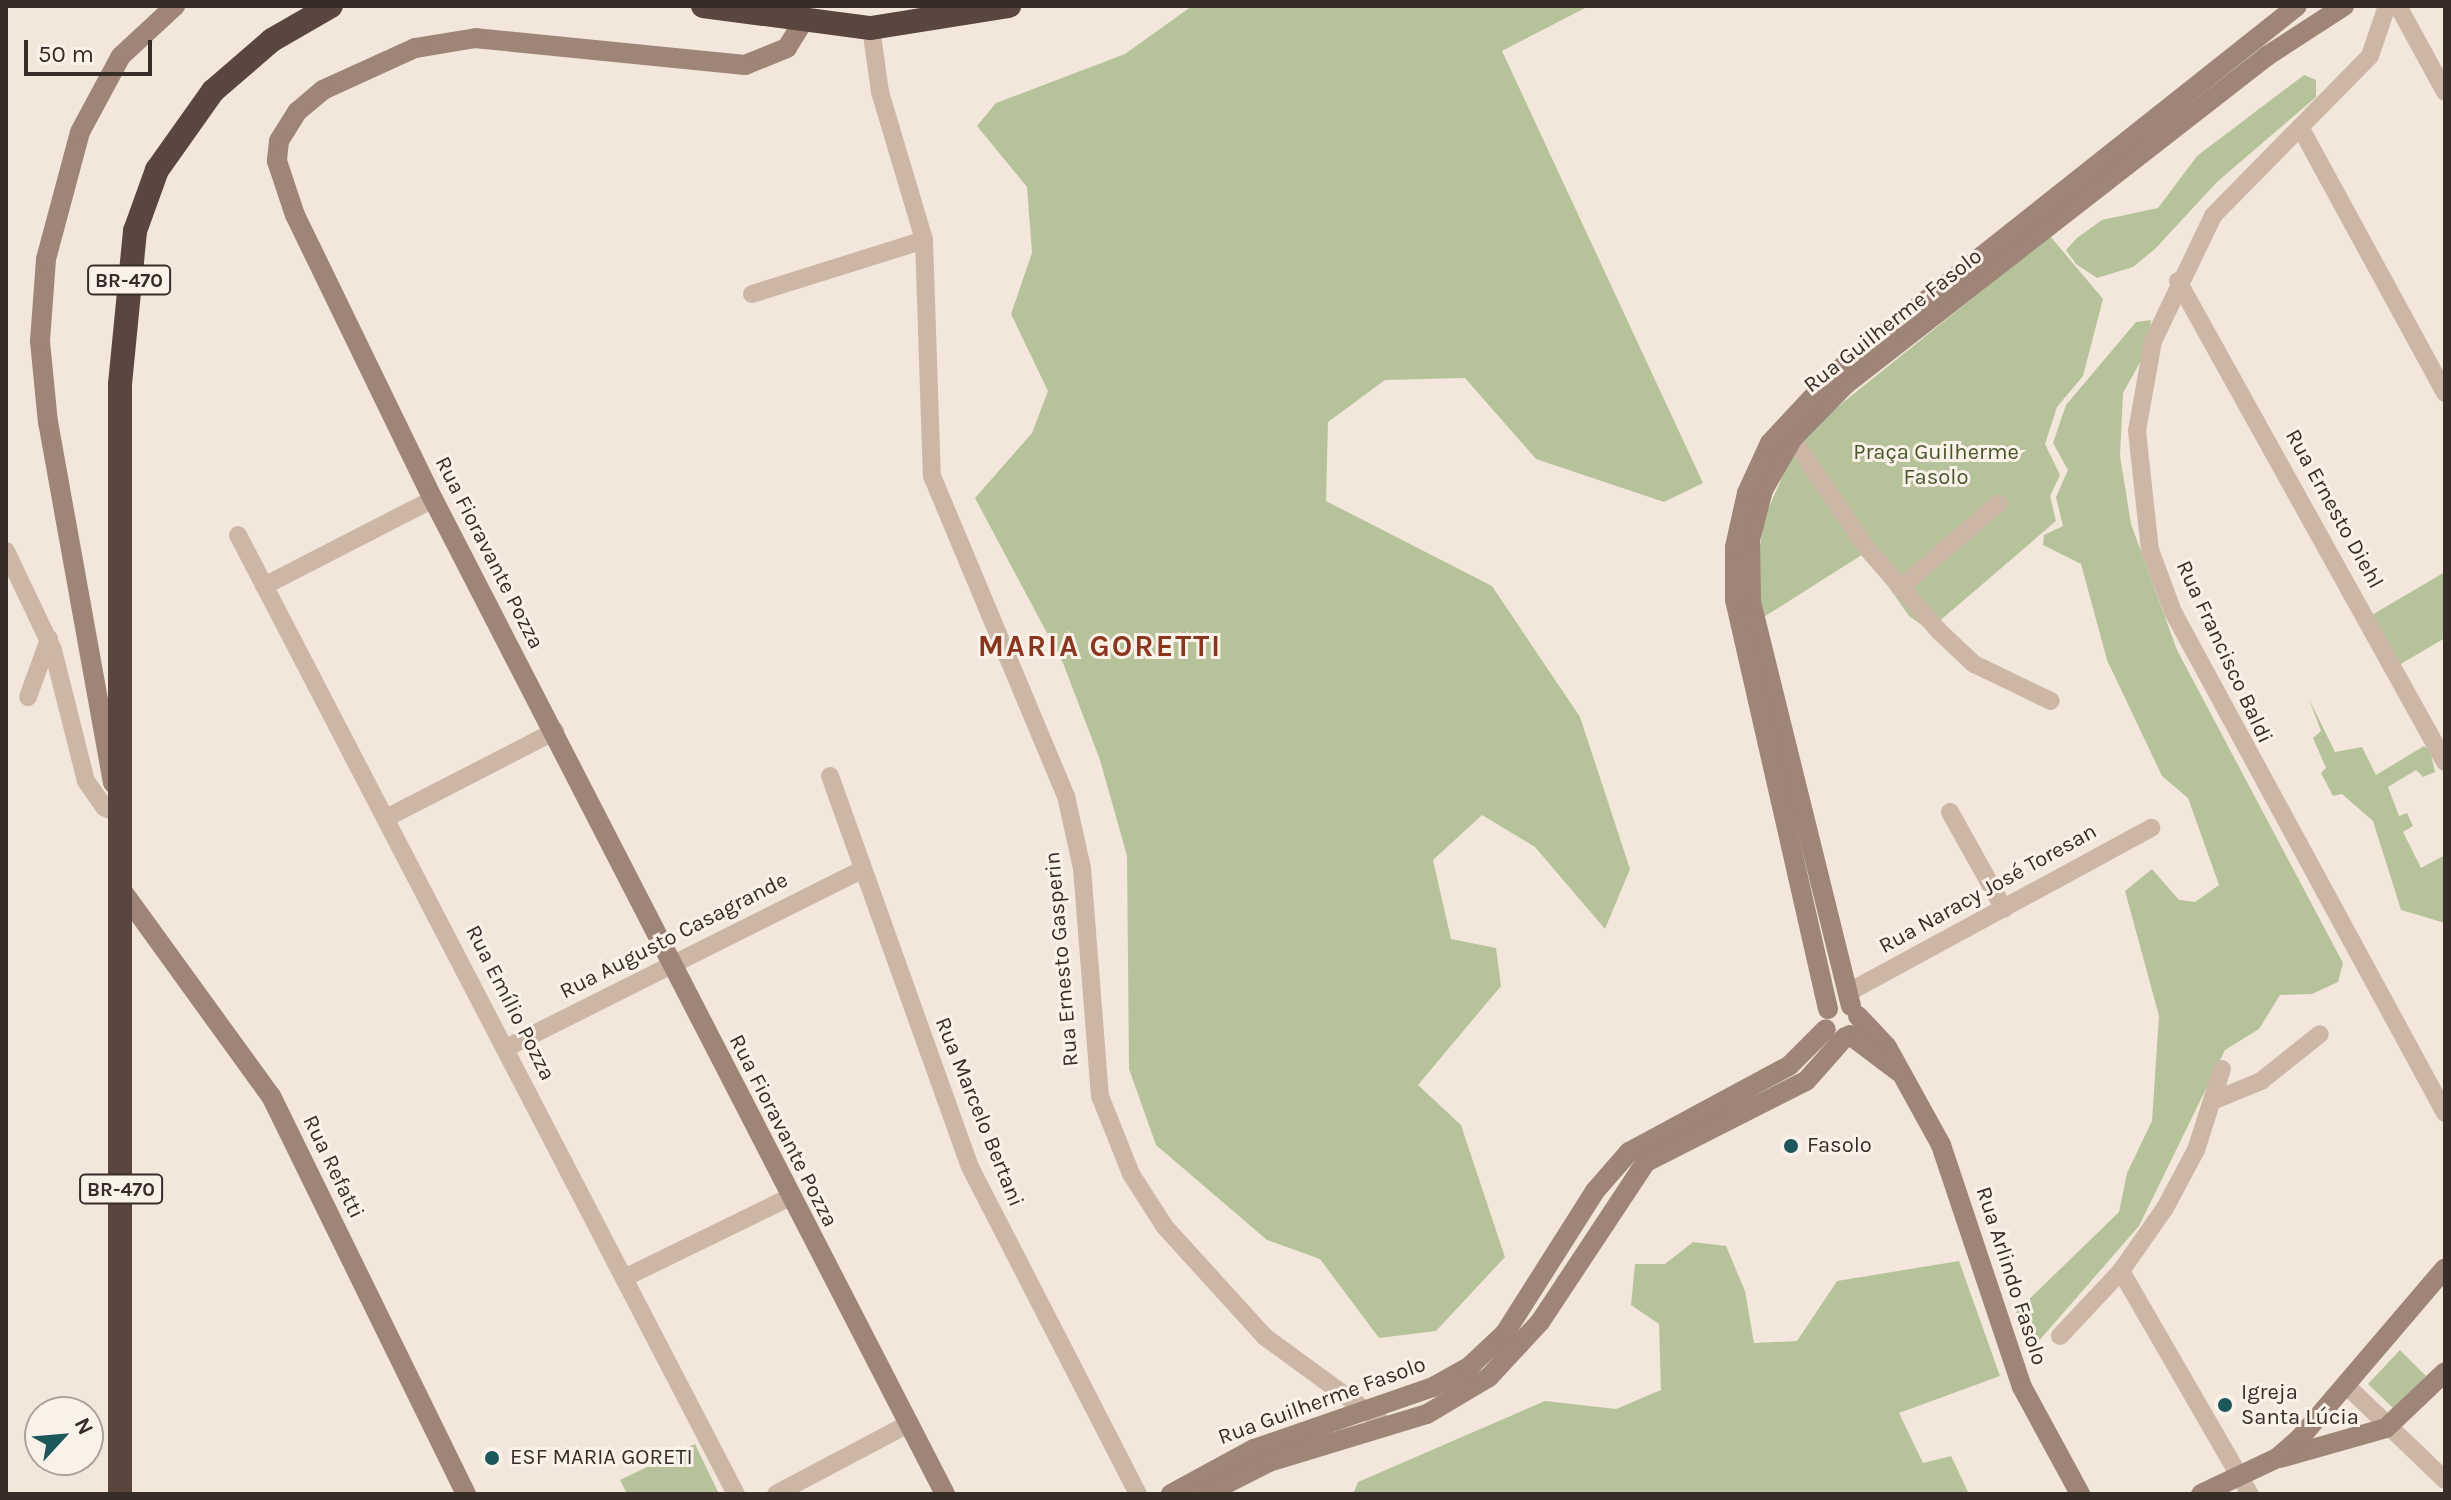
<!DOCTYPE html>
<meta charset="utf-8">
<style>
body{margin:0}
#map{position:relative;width:2451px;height:1500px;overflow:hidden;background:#f3e7db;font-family:Karla,sans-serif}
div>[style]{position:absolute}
.green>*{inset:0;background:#b6c39a}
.street>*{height:18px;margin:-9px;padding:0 9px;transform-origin:9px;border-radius:9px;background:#ccb7a6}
.secondary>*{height:20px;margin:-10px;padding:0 10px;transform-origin:10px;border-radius:10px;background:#9f8577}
.highway>*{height:24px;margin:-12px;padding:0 12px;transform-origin:12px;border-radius:12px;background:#59463e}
.dots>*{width:22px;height:22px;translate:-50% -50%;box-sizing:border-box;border:4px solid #faf1e8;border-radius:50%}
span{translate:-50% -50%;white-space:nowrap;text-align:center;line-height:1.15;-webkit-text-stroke:6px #faf1e8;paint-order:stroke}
.shield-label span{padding:2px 6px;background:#faf1e8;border:2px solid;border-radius:6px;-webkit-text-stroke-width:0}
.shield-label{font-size:20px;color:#372c27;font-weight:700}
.street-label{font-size:22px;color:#372c27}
.park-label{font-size:22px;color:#47572a}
.poi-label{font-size:22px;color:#372c27}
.left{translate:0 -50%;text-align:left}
.district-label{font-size:30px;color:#8a351d;font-weight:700;letter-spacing:2px}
.frame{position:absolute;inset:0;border:8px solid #372c27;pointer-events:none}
.north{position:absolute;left:24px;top:1396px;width:80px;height:80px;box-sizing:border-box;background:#faf1e8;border:2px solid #aca29b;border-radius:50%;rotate:64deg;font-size:22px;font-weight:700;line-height:32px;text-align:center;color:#372c27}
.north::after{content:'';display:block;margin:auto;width:28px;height:36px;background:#1b575b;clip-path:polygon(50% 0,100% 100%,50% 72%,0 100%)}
.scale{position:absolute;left:24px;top:40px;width:128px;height:36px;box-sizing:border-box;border:4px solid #372c27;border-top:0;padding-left:10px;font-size:24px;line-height:28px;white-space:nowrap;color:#372c27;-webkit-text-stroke:6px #faf1e8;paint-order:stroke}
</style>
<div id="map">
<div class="green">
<i style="clip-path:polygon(1192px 6px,1589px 6px,1502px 51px,1703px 483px,1664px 502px,1536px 459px,1465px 378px,1385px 380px,1328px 422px,1326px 501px,1492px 586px,1580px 717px,1630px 869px,1605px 929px,1535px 847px,1482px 815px,1433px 860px,1451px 939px,1496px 948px,1501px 986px,1418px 1085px,1461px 1125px,1505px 1257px,1436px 1331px,1379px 1338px,1320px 1259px,1267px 1240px,1156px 1145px,1129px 1069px,1127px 856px,1100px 760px,1063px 663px,975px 498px,1032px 433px,1048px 391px,1011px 314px,1032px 253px,1027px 187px,977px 126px,996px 103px,1125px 54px)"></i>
<i style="clip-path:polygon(2304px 75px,2316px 80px,2316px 97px,2217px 182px,2155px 249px,2133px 267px,2097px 278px,2076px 264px,2066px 250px,2077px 238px,2102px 220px,2158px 208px,2197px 156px)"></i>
<i style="clip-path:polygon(2050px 236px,2103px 299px,2083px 376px,2057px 407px,2045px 444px,2060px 475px,2050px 496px,2056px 521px,1929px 630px,1909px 616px,1865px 553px,1762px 618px,1757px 563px,1765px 516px,1800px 437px)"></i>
<i style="clip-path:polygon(2151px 320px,2148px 348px,2123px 393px,2120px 456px,2131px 524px,2177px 650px,2343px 963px,2338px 982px,2312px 994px,2280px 995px,2259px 1029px,2225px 1050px,2139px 1226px,2037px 1343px,2016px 1312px,2119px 1212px,2127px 1173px,2152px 1121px,2159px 1016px,2125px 891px,2152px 869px,2179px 900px,2195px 902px,2219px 885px,2188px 798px,2162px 776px,2107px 660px,2081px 564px,2043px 545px,2044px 535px,2063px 526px,2056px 497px,2068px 470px,2053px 443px,2066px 405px,2136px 322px)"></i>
<i style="clip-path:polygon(2445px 572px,2445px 638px,2399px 665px,2370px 616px)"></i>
<i style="clip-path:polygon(2309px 699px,2335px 752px,2362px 747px,2376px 775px,2424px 746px,2430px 750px,2435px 772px,2423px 777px,2416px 770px,2388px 787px,2399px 816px,2407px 813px,2413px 826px,2403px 832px,2421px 868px,2445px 855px,2445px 923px,2401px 910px,2373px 821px,2342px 794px,2333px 796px,2321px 773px,2326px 768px,2313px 738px,2321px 731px)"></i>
<i style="clip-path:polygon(1693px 1242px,1726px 1246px,1745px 1291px,1754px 1343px,1797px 1341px,1837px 1281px,1959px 1261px,2000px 1376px,1899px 1413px,1923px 1463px,1951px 1456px,1969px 1494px,1353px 1494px,1358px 1482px,1545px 1401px,1616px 1409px,1661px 1390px,1659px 1324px,1631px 1305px,1635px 1264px,1665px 1264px)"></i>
<i style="clip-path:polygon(2400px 1350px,2426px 1376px,2393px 1408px,2368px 1384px)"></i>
<i style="clip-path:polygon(695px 1444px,719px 1494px,627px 1494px,620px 1480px)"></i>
</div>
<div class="street">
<i style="left:2387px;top:6px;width:53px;rotate:108.8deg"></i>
<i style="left:2370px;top:56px;width:224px;rotate:134.5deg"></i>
<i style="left:2213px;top:216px;width:139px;rotate:115.6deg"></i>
<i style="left:2153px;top:341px;width:91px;rotate:100.1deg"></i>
<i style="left:2137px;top:431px;width:120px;rotate:83.8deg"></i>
<i style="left:2150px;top:550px;width:66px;rotate:69.6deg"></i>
<i style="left:2173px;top:612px;width:570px;rotate:61.5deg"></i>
<i style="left:2398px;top:6px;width:98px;rotate:61.3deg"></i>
<i style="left:871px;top:28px;width:65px;rotate:82deg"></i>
<i style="left:880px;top:92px;width:154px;rotate:73.4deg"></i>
<i style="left:924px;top:240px;width:236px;rotate:88.1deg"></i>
<i style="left:932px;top:476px;width:347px;rotate:67.3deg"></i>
<i style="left:1066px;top:796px;width:74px;rotate:77.5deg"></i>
<i style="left:1082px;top:868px;width:229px;rotate:85.5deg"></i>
<i style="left:1100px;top:1096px;width:84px;rotate:68.3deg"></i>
<i style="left:1131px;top:1174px;width:63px;rotate:57.3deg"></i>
<i style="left:1165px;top:1227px;width:149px;rotate:47.7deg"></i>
<i style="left:1265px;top:1337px;width:151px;rotate:36.1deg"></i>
<i style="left:2300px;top:127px;width:303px;rotate:61.4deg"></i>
<i style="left:2178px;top:281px;width:550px;rotate:60.97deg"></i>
<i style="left:752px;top:294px;width:180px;rotate:-17.4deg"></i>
<i style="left:1785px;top:427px;width:145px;rotate:56deg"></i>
<i style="left:1866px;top:547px;width:113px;rotate:49deg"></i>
<i style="left:1940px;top:632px;width:47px;rotate:43.3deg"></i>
<i style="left:1974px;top:664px;width:85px;rotate:25.7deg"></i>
<i style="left:238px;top:535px;width:1081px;rotate:62.56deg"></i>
<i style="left:6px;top:551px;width:110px;rotate:64.6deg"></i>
<i style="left:53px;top:650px;width:135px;rotate:75.9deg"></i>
<i style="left:86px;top:781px;width:32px;rotate:55deg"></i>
<i style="left:104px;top:807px;width:17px;rotate:25deg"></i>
<i style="left:264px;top:586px;width:190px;rotate:-27.2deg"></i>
<i style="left:1900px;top:588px;width:130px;rotate:-40.6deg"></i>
<i style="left:28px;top:697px;width:62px;rotate:-70.1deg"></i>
<i style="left:830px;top:776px;width:415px;rotate:70.3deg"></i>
<i style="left:970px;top:1167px;width:368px;rotate:62.8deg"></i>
<i style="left:1950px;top:812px;width:111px;rotate:60.9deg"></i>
<i style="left:388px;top:817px;width:188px;rotate:-27.2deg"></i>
<i style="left:1849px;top:992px;width:344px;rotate:-28.5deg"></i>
<i style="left:506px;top:1048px;width:399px;rotate:-26.6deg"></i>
<i style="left:2215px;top:1100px;width:50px;rotate:-22.4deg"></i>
<i style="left:2261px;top:1081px;width:75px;rotate:-38.5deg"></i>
<i style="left:2121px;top:1271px;width:258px;rotate:60deg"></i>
<i style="left:624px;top:1278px;width:185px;rotate:-26deg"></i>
<i style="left:2060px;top:1336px;width:89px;rotate:-46.8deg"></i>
<i style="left:2121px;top:1271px;width:77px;rotate:-55.1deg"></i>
<i style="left:2165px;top:1208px;width:66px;rotate:-61.9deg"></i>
<i style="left:2196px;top:1150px;width:85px;rotate:-72.2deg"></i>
<i style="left:2348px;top:1387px;width:134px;rotate:43.8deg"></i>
<i style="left:776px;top:1494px;width:149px;rotate:-27.9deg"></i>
</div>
<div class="secondary">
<i style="left:803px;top:22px;width:31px;rotate:122deg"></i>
<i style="left:787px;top:48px;width:45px;rotate:158deg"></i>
<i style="left:745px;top:65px;width:270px;rotate:-174.3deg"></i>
<i style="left:476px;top:38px;width:62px;rotate:170.7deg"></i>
<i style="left:415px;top:48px;width:101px;rotate:155.5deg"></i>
<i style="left:323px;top:90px;width:34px;rotate:140deg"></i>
<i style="left:297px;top:112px;width:34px;rotate:122deg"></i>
<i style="left:279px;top:141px;width:20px;rotate:96deg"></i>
<i style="left:277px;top:161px;width:57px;rotate:71.6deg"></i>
<i style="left:295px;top:215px;width:316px;rotate:64.1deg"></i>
<i style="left:433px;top:499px;width:1119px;rotate:62.77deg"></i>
<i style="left:113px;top:783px;width:366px;rotate:-100.2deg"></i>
<i style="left:48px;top:423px;width:82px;rotate:-95.6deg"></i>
<i style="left:40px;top:341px;width:82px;rotate:-85.8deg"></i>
<i style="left:46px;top:259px;width:131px;rotate:-75deg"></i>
<i style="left:80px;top:132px;width:86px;rotate:-61.7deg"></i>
<i style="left:121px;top:56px;width:74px;rotate:-42.8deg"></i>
<i style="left:118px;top:885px;width:261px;rotate:54.1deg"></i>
<i style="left:271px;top:1096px;width:443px;rotate:63.9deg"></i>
<i style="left:1851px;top:1006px;width:417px;rotate:-103.9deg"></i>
<i style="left:1751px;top:601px;width:61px;rotate:-90.9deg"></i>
<i style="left:1750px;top:540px;width:52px;rotate:-75.4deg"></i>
<i style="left:1763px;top:490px;width:60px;rotate:-60deg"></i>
<i style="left:1793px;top:438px;width:76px;rotate:-45.5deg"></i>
<i style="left:1846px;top:384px;width:534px;rotate:-37.92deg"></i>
<i style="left:2267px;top:56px;width:92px;rotate:-33deg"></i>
<i style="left:1828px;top:1009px;width:419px;rotate:-102.8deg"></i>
<i style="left:1735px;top:600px;width:53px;rotate:-90deg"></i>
<i style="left:1735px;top:547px;width:55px;rotate:-77.5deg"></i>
<i style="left:1747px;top:493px;width:55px;rotate:-65.3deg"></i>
<i style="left:1770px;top:443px;width:98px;rotate:-47.1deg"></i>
<i style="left:1837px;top:371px;width:587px;rotate:-38.43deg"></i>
<i style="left:1858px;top:1016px;width:42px;rotate:46.9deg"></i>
<i style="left:1887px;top:1047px;width:112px;rotate:61.1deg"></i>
<i style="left:1941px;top:1145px;width:255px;rotate:71.5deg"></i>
<i style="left:2022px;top:1387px;width:122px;rotate:61.5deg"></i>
<i style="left:1850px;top:1035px;width:61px;rotate:37.1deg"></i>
<i style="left:2280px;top:1458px;width:110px;rotate:-15.8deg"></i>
<i style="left:2386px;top:1428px;width:81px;rotate:-43.5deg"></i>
<i style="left:1171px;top:1494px;width:94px;rotate:-28.5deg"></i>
<i style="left:1254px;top:1449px;width:189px;rotate:-19.1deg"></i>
<i style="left:1433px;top:1387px;width:41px;rotate:-29.1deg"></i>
<i style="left:1469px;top:1367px;width:50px;rotate:-43.4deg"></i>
<i style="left:1505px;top:1333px;width:168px;rotate:-57.6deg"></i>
<i style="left:1595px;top:1191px;width:52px;rotate:-48.9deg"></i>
<i style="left:1629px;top:1152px;width:182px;rotate:-28.3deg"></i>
<i style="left:1789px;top:1066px;width:52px;rotate:-45deg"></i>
<i style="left:1206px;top:1494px;width:71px;rotate:-26.9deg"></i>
<i style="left:1269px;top:1462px;width:165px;rotate:-16.9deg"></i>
<i style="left:1427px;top:1414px;width:72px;rotate:-30.8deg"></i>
<i style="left:1489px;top:1377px;width:75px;rotate:-47.2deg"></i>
<i style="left:1540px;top:1322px;width:192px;rotate:-56.5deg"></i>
<i style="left:1646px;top:1162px;width:179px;rotate:-26.9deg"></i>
<i style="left:1806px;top:1081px;width:59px;rotate:-48.4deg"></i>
<i style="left:2201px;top:1494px;width:84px;rotate:-25.3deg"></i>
<i style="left:2277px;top:1458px;width:30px;rotate:-41deg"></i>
<i style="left:2300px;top:1438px;width:223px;rotate:-49.5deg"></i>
</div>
<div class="highway">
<i style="left:703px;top:6px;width:169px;rotate:7.5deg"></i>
<i style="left:871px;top:28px;width:140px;rotate:-9.1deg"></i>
<i style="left:120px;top:1494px;width:1110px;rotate:-90deg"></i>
<i style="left:120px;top:384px;width:154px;rotate:-84.4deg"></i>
<i style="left:135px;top:231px;width:65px;rotate:-70.2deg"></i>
<i style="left:157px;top:170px;width:97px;rotate:-54.7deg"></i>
<i style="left:213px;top:91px;width:78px;rotate:-40.8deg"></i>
<i style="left:272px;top:40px;width:68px;rotate:-30deg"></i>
</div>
<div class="dots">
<i style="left:1791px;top:1146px;background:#1b575b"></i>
<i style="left:2225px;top:1405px;background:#1b575b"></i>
<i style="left:492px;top:1458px;background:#1b575b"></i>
</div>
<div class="shield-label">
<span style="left:129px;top:280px">BR-470</span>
<span style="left:121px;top:1189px">BR-470</span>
</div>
<div class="street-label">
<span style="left:1893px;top:321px;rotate:-38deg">Rua Guilherme Fasolo</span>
<span style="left:2334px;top:509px;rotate:61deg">Rua Ernesto Diehl</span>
<span style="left:489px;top:553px;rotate:63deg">Rua Fioravante Pozza</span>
<span style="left:2224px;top:652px;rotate:65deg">Rua Francisco Baldi</span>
<span style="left:1988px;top:889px;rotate:-29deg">Rua Naracy José Toresan</span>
<span style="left:674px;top:936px;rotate:-27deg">Rua Augusto Casagrande</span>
<span style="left:1062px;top:959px;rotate:-95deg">Rua Ernesto Gasperin</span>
<span style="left:510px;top:1003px;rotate:63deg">Rua Emílio Pozza</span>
<span style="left:979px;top:1112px;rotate:68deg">Rua Marcelo Bertani</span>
<span style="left:783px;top:1131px;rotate:63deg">Rua Fioravante Pozza</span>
<span style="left:333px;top:1167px;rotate:64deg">Rua Refatti</span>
<span style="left:2011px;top:1276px;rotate:72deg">Rua Arlindo Fasolo</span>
<span style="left:1322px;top:1401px;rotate:-20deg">Rua Guilherme Fasolo</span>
</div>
<div class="park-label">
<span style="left:1936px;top:465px">Praça Guilherme<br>Fasolo</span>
</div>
<div class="poi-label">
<span class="left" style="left:1807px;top:1146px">Fasolo</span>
<span class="left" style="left:2241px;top:1405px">Igreja<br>Santa Lúcia</span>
<span class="left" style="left:510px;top:1458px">ESF MARIA GORETI</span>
</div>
<div class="district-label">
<span style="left:1100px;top:646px">MARIA GORETTI</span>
</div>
<div class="frame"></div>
<div class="north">N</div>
<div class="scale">50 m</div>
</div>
